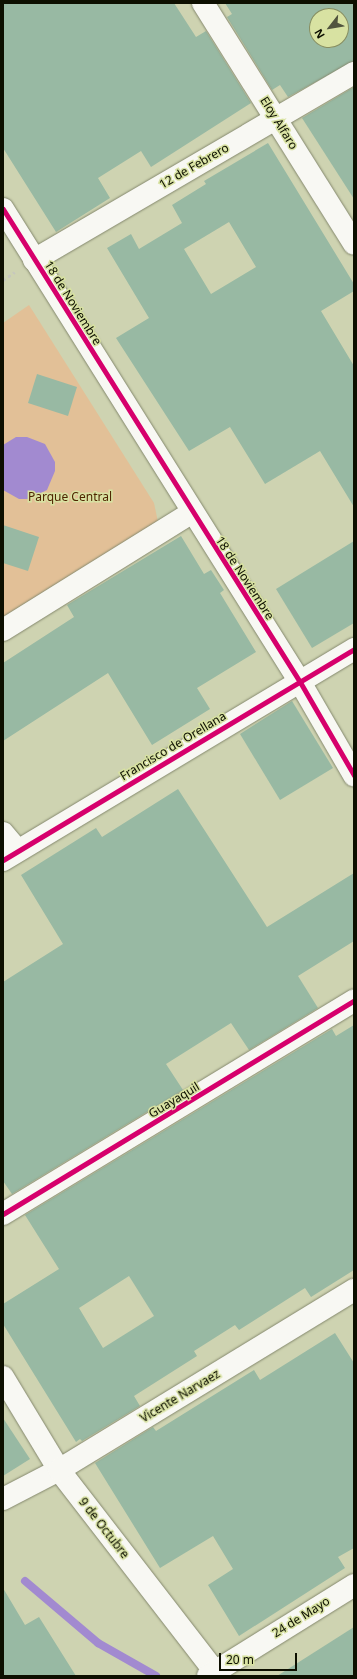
<!DOCTYPE html>
<style>
body{margin:0}
#map{position:relative;width:357px;height:1679px;overflow:hidden;background:#ced3b1;font-family:"Noto Sans",sans-serif}
div>[style]{position:absolute}
.green>*{inset:0;background:#e2c097}
.water>*{inset:0;background:#a28ad0}
.stream>*{height:8px;margin:-4px;padding:0 4px;transform-origin:4px;border-radius:4px;background:#a28ad0}
.building>*{inset:0;background:#98b9a3}
.path>*{height:2.5px;margin-top:-1.25px;transform-origin:0;background:repeating-linear-gradient(90deg,#c6c7bd 0 3px,transparent 0 6px)}
.roads{filter:drop-shadow(0 0 1px #84886d) drop-shadow(0 0 1px #84886d)}
.minor>*{height:22px;margin:-11px;padding:0 11px;transform-origin:11px;border-radius:11px;background:#f8f8f3}
.cycleway>*{height:5px;margin:-2.5px;padding:0 2.5px;transform-origin:2.5px;border-radius:2.5px;background:#d6006c}
span{translate:-50% -50%;white-space:nowrap;text-align:center;line-height:1.15;-webkit-text-stroke:3px #d8e2a2;paint-order:stroke}
.street-label{font-size:12px;color:#0d0f00}
.park-label{font-size:12px;color:#4f2400}
.frame{position:absolute;inset:0;border:4px solid #0d0f00;pointer-events:none}
.north{position:absolute;left:309px;top:8px;width:40px;height:40px;box-sizing:border-box;background:#d8e2a2;border:1px solid #878e61;border-radius:50%;rotate:239deg;font-size:11px;font-weight:700;line-height:16px;text-align:center;color:#0d0f00}
.north::after{content:'';display:block;margin:auto;width:14px;height:18px;background:#51543e;clip-path:polygon(50% 0,100% 100%,50% 72%,0 100%)}
.scale{position:absolute;left:219px;top:1653px;width:78px;height:18px;box-sizing:border-box;border:2px solid #0d0f00;border-top:0;padding-left:5px;font-size:12px;line-height:14px;white-space:nowrap;color:#0d0f00;-webkit-text-stroke:3px #d8e2a2;paint-order:stroke}
</style>
<div id="map">
<div class="green">
<i style="clip-path:polygon(29px 305px,154px 503px,158px 522px,3px 617px,3px 323px)"></i>
</div>
<div class="water">
<i style="clip-path:polygon(16px 437px,27px 437px,45px 444px,55px 462px,55px 471px,47px 490px,29px 499px,19px 499px,3px 490px,3px 445px)"></i>
</div>
<div class="stream">
<i style="left:25px;top:1581px;width:96px;rotate:40.3deg"></i>
<i style="left:98px;top:1643px;width:67px;rotate:29.6deg"></i>
</div>
<div class="building">
<i style="clip-path:polygon(3px 3px,174px 3px,196px 37px,206px 31px,251px 103px,151px 167px,141px 151px,98px 178px,110px 198px,56px 232px,3px 148px)"></i>
<i style="clip-path:polygon(evenodd,225px 3px,354px 3px,354px 61px,288px 97px,280px 85px,272px 90px,227px 17px,232px 14px,225px 3px,317px 16px,341px 16px,341px 40px,317px 40px,317px 16px)"></i>
<i style="clip-path:polygon(354px 87px,354px 199px,302px 118px)"></i>
<i style="clip-path:polygon(evenodd,268px 143px,354px 284px,354px 291px,321px 311px,354px 366px,354px 507px,320px 451px,265px 484px,230px 427px,189px 451px,116px 338px,149px 318px,107px 248px,131px 234px,139px 249px,182px 223px,172px 205px,206px 184px,204px 181px,268px 143px,229px 222px,256px 267px,211px 294px,184px 249px,229px 222px)"></i>
<i style="clip-path:polygon(37px 374px,77px 387px,68px 416px,28px 403px)"></i>
<i style="clip-path:polygon(3px 525px,39px 537px,28px 571px,3px 563px)"></i>
<i style="clip-path:polygon(181px 536px,204px 574px,211px 570px,224px 590px,220px 593px,256px 652px,197px 688px,210px 709px,152px 745px,108px 673px,3px 741px,3px 663px,74px 617px,67px 605px)"></i>
<i style="clip-path:polygon(354px 541px,354px 623px,312px 648px,276px 589px)"></i>
<i style="clip-path:polygon(292px 701px,333px 768px,280px 800px,240px 734px)"></i>
<i style="clip-path:polygon(178px 789px,267px 927px,354px 873px,354px 941px,298px 976px,318px 1008px,249px 1050px,231px 1023px,166px 1064px,183px 1090px,12px 1194px,3px 1181px,3px 982px,63px 944px,21px 875px,96px 828px,102px 837px)"></i>
<i style="clip-path:polygon(evenodd,354px 1025px,354px 1270px,311px 1297px,305px 1288px,239px 1330px,235px 1325px,194px 1351px,197px 1356px,134px 1396px,140px 1406px,82px 1441px,80px 1439px,76px 1442px,3px 1324px,3px 1304px,59px 1269px,25px 1215px,332px 1029px,336px 1036px,354px 1025px,129px 1276px,154px 1316px,103px 1348px,79px 1308px,129px 1276px)"></i>
<i style="clip-path:polygon(335px 1333px,354px 1363px,354px 1548px,338px 1557px,345px 1568px,239px 1636px,208px 1585px,233px 1569px,213px 1536px,160px 1568px,95px 1463px,153px 1427px,156px 1431px,254px 1370px,260px 1380px)"></i>
<i style="clip-path:polygon(3px 1418px,30px 1459px,3px 1476px)"></i>
<i style="clip-path:polygon(3px 1588px,25px 1625px,39px 1617px,76px 1676px,3px 1676px)"></i>
<i style="clip-path:polygon(354px 1627px,354px 1676px,277px 1676px)"></i>
</div>
<div class="path">
<i style="left:3px;top:280px;width:14px;rotate:-34deg"></i>
</div>
<div class="roads">
<div class="minor">
<i style="left:203px;top:3px;width:284px;rotate:57.9deg"></i>
<i style="left:3px;top:209px;width:559px;rotate:57.88deg"></i>
<i style="left:300px;top:682px;width:108px;rotate:59.9deg"></i>
<i style="left:34px;top:260px;width:371px;rotate:-30.3deg"></i>
<i style="left:3px;top:630px;width:221px;rotate:-31.9deg"></i>
<i style="left:3px;top:833px;width:23px;rotate:50deg"></i>
<i style="left:3px;top:860px;width:410px;rotate:-31deg"></i>
<i style="left:3px;top:1214px;width:411px;rotate:-31.3deg"></i>
<i style="left:3px;top:1377px;width:109px;rotate:58.9deg"></i>
<i style="left:59px;top:1470px;width:260px;rotate:52.3deg"></i>
<i style="left:3px;top:1499px;width:63px;rotate:-27.4deg"></i>
<i style="left:59px;top:1470px;width:346px;rotate:-31.4deg"></i>
<i style="left:208px;top:1676px;width:172px;rotate:-31.9deg"></i>
</div>
</div>
<div class="cycleway">
<i style="left:3px;top:209px;width:559px;rotate:57.88deg"></i>
<i style="left:300px;top:682px;width:108px;rotate:59.9deg"></i>
<i style="left:3px;top:860px;width:410px;rotate:-31deg"></i>
<i style="left:3px;top:1214px;width:411px;rotate:-31.3deg"></i>
</div>
<div class="street-label">
<span style="left:279px;top:123px;rotate:58deg">Eloy Alfaro</span>
<span style="left:194px;top:166px;rotate:-30deg">12 de Febrero</span>
<span style="left:73px;top:303px;rotate:58deg">18 de Noviembre</span>
<span style="left:245px;top:578px;rotate:57deg">18 de Noviembre</span>
<span style="left:173px;top:746px;rotate:-31deg">Francisco de Orellana</span>
<span style="left:174px;top:1100px;rotate:-31deg">Guayaquil</span>
<span style="left:180px;top:1396px;rotate:-31deg">Vicente Narvaez</span>
<span style="left:104px;top:1528px;rotate:52deg">9 de Octubre</span>
<span style="left:301px;top:1617px;rotate:-32deg">24 de Mayo</span>
</div>
<div class="park-label">
<span style="left:70px;top:497px">Parque Central</span>
</div>
<div class="frame"></div>
<div class="north">N</div>
<div class="scale">20 m</div>
</div>
